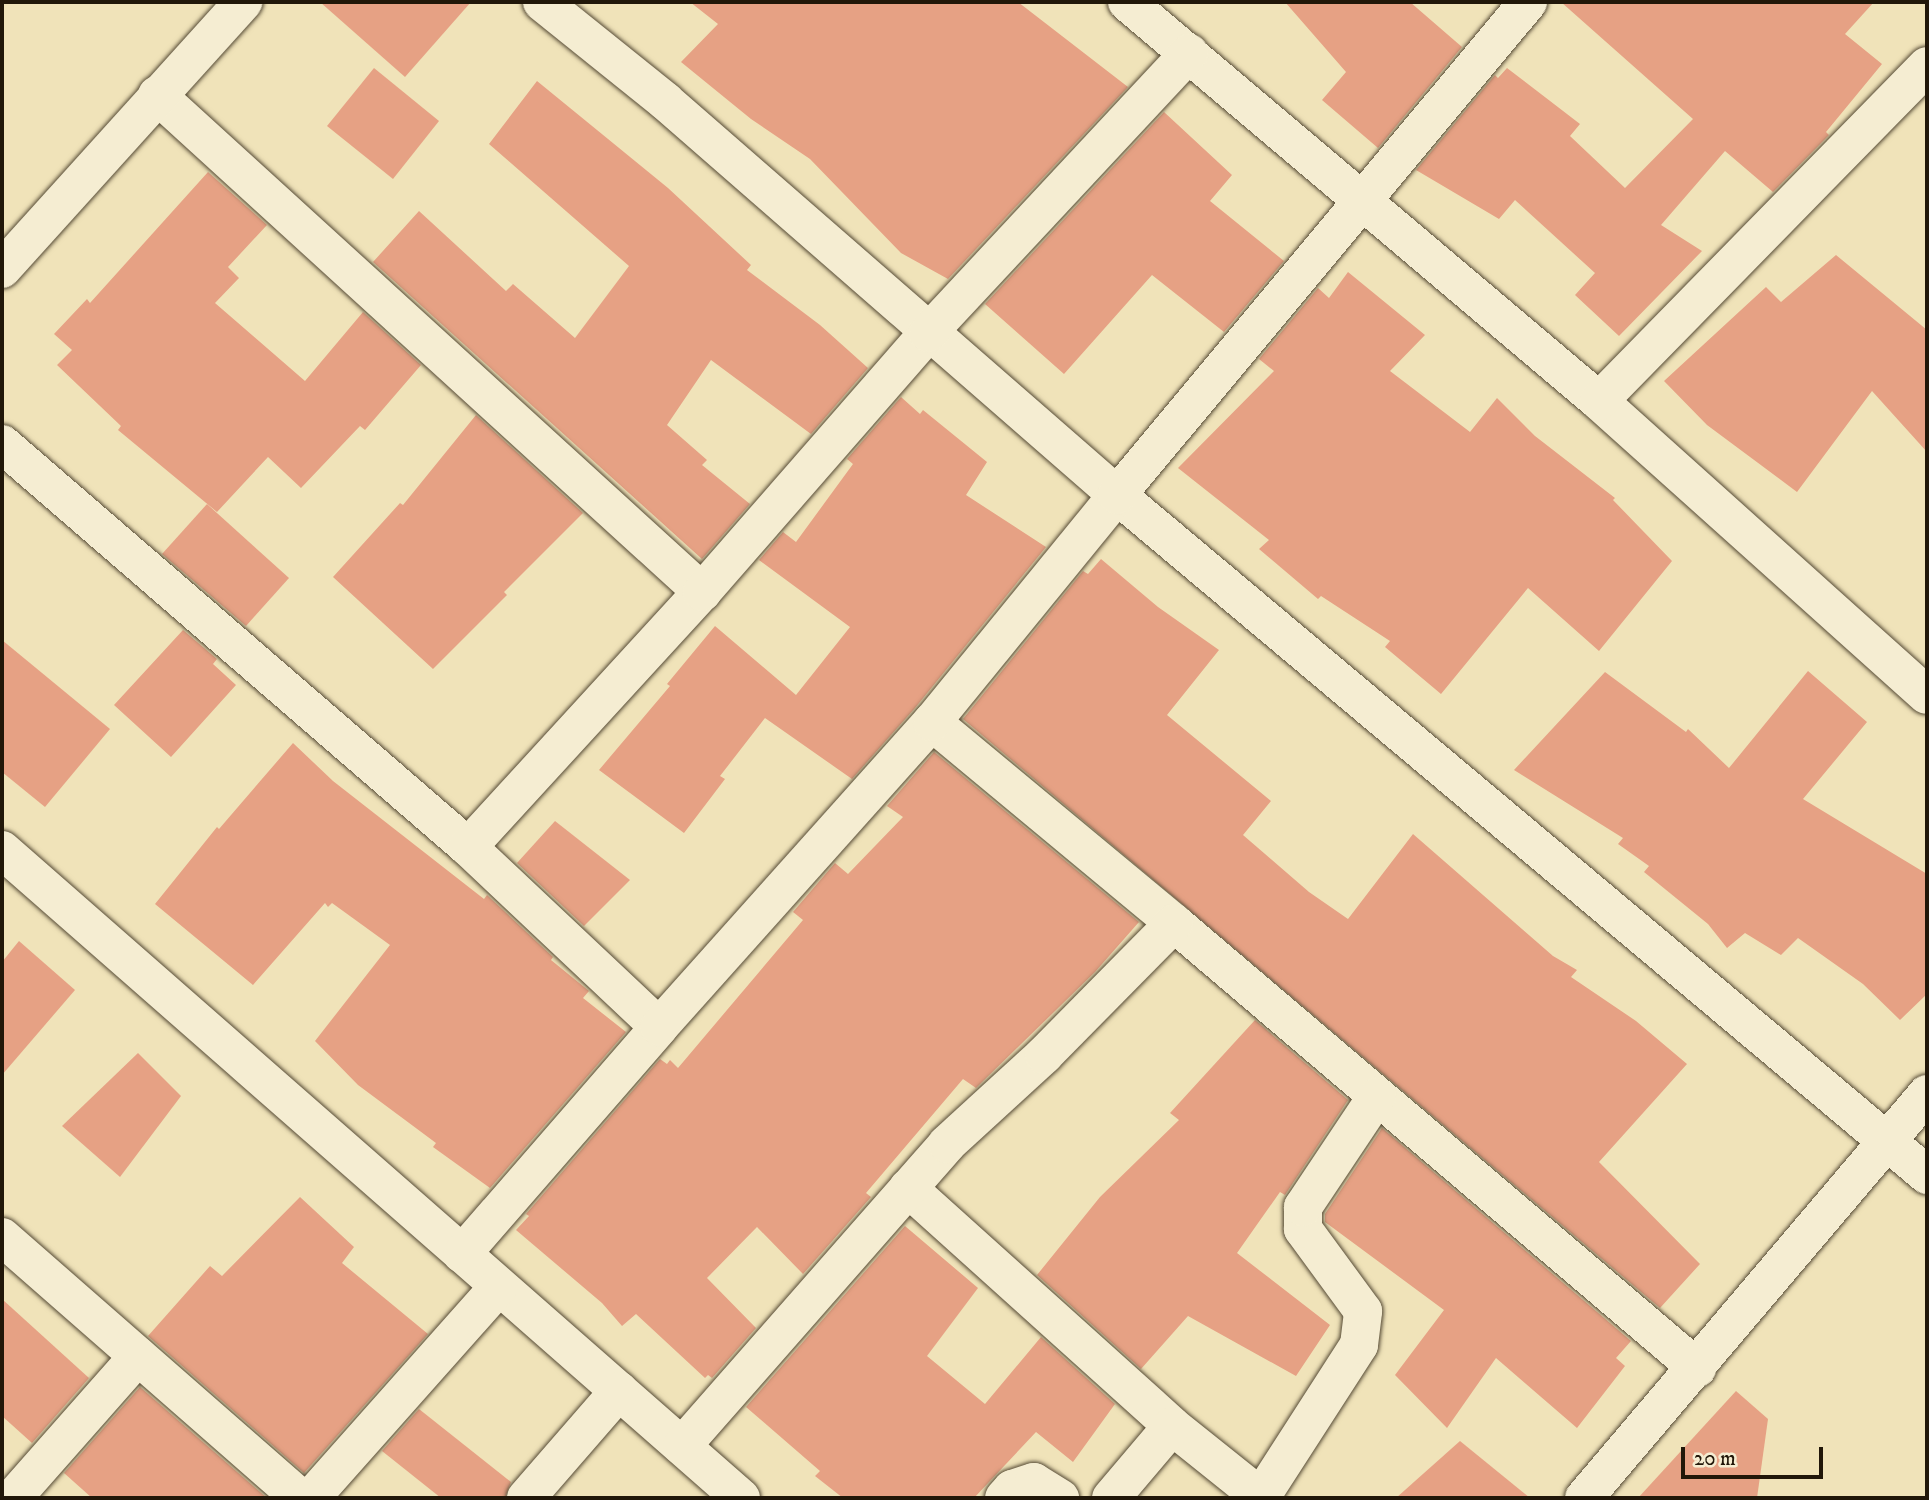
<!DOCTYPE html>
<style>
body{margin:0}
#map{position:relative;width:1929px;height:1500px;overflow:hidden;background:#f0e3b9;font-family:"IM FELL DW Pica",serif}
div>[style]{position:absolute}
.building>*{inset:0;background:#e6a184}
.roads{filter:drop-shadow(0 0 2px #554a35) drop-shadow(0 0 2px #554a35)}
.minor>*{height:38px;margin:-19px;padding:0 19px;transform-origin:19px;border-radius:19px;background:#f5edd2}
span{translate:-50% -50%;white-space:nowrap;text-align:center;line-height:1.15;-webkit-text-stroke:6px #f5edd2;paint-order:stroke}
.frame{position:absolute;inset:0;border:4px solid #211709;pointer-events:none}
.scale{position:absolute;left:1681px;top:1447px;width:142px;height:32px;box-sizing:border-box;border:4px solid #211709;border-top:0;padding-left:9px;font-size:21px;line-height:24px;white-space:nowrap;color:#211709;-webkit-text-stroke:5px #f5edd2;paint-order:stroke}
</style>
<div id="map">
<div class="building">
<i style="clip-path:polygon(320px 2px,471px 2px,405px 77px)"></i>
<i style="clip-path:polygon(690px 2px,1018px 2px,1128px 87px,948px 279px,901px 253px,810px 159px,751px 119px,681px 62px,718px 24px)"></i>
<i style="clip-path:polygon(1285px 2px,1410px 2px,1462px 47px,1378px 148px,1322px 100px,1346px 72px)"></i>
<i style="clip-path:polygon(1561px 2px,1874px 2px,1845px 34px,1882px 64px,1826px 132px,1829px 135px,1773px 192px,1725px 151px,1661px 225px,1702px 251px,1619px 336px,1575px 295px,1595px 273px,1515px 200px,1499px 219px,1416px 170px,1495px 75px,1498px 78px,1507px 68px,1580px 124px,1570px 136px,1625px 188px,1693px 119px)"></i>
<i style="clip-path:polygon(374px 68px,439px 121px,393px 179px,327px 126px)"></i>
<i style="clip-path:polygon(537px 81px,668px 188px,751px 265px,747px 270px,820px 325px,868px 368px,811px 434px,711px 360px,667px 425px,707px 460px,702px 465px,750px 504px,702px 559px,373px 262px,419px 211px,506px 291px,513px 284px,575px 338px,629px 266px,489px 144px)"></i>
<i style="clip-path:polygon(1164px 112px,1232px 175px,1210px 201px,1284px 261px,1224px 332px,1152px 275px,1064px 374px,985px 304px)"></i>
<i style="clip-path:polygon(208px 172px,267px 225px,228px 267px,239px 278px,215px 303px,305px 381px,363px 312px,421px 365px,365px 430px,360px 426px,301px 488px,268px 457px,217px 512px,118px 430px,121px 426px,57px 365px,72px 350px,54px 334px,87px 299px,90px 303px)"></i>
<i style="clip-path:polygon(1836px 255px,1927px 330px,1927px 452px,1872px 391px,1797px 492px,1707px 425px,1664px 381px,1766px 287px,1781px 302px)"></i>
<i style="clip-path:polygon(1348px 272px,1425px 335px,1390px 371px,1470px 432px,1497px 398px,1535px 436px,1615px 498px,1613px 500px,1672px 561px,1599px 651px,1528px 588px,1441px 694px,1385px 647px,1390px 641px,1321px 596px,1318px 599px,1259px 549px,1269px 540px,1178px 468px,1274px 371px,1259px 359px,1318px 288px,1329px 298px)"></i>
<i style="clip-path:polygon(901px 397px,920px 414px,923px 410px,987px 462px,966px 495px,1046px 547px,915px 708px,852px 779px,765px 718px,720px 776px,725px 779px,684px 833px,599px 770px,670px 686px,667px 684px,715px 626px,796px 695px,850px 627px,759px 560px,783px 532px,796px 542px,853px 464px,847px 459px)"></i>
<i style="clip-path:polygon(476px 415px,583px 513px,504px 592px,507px 595px,433px 669px,333px 577px,400px 503px,403px 505px)"></i>
<i style="clip-path:polygon(207px 504px,289px 578px,246px 626px,162px 554px)"></i>
<i style="clip-path:polygon(1101px 559px,1158px 607px,1219px 650px,1167px 715px,1271px 801px,1243px 835px,1309px 892px,1348px 919px,1413px 834px,1553px 956px,1577px 970px,1571px 977px,1636px 1021px,1687px 1064px,1599px 1162px,1700px 1264px,1660px 1308px,963px 719px,1083px 571px,1088px 574px)"></i>
<i style="clip-path:polygon(183px 630px,217px 659px,213px 664px,236px 685px,171px 757px,114px 705px)"></i>
<i style="clip-path:polygon(2px 640px,110px 729px,45px 807px,2px 772px)"></i>
<i style="clip-path:polygon(1808px 671px,1867px 722px,1803px 799px,1927px 874px,1927px 994px,1900px 1020px,1863px 984px,1798px 938px,1781px 955px,1745px 933px,1727px 948px,1708px 924px,1644px 872px,1649px 866px,1618px 844px,1623px 838px,1514px 770px,1605px 672px,1686px 732px,1688px 729px,1729px 768px)"></i>
<i style="clip-path:polygon(293px 743px,333px 781px,484px 899px,487px 895px,553px 957px,551px 960px,589px 991px,583px 998px,626px 1032px,490px 1188px,433px 1147px,436px 1143px,358px 1085px,315px 1041px,390px 945px,332px 903px,328px 907px,325px 903px,253px 985px,155px 904px,217px 827px,219px 829px)"></i>
<i style="clip-path:polygon(934px 752px,1139px 922px,1095px 972px,976px 1088px,963px 1079px,866px 1193px,871px 1197px,803px 1274px,757px 1227px,707px 1278px,756px 1328px,712px 1378px,708px 1375px,705px 1378px,636px 1314px,622px 1326px,602px 1303px,516px 1230px,529px 1216px,526px 1214px,660px 1059px,667px 1064px,670px 1060px,678px 1068px,803px 920px,793px 912px,835px 863px,848px 874px,903px 817px,887px 806px)"></i>
<i style="clip-path:polygon(555px 821px,630px 880px,584px 926px,517px 863px)"></i>
<i style="clip-path:polygon(19px 941px,75px 990px,2px 1075px,2px 962px)"></i>
<i style="clip-path:polygon(1255px 1020px,1348px 1100px,1285px 1195px,1280px 1192px,1237px 1253px,1330px 1325px,1296px 1376px,1188px 1316px,1141px 1369px,1037px 1275px,1100px 1197px,1179px 1120px,1170px 1113px)"></i>
<i style="clip-path:polygon(138px 1053px,181px 1096px,120px 1177px,62px 1126px)"></i>
<i style="clip-path:polygon(1382px 1128px,1631px 1341px,1616px 1358px,1625px 1366px,1577px 1428px,1496px 1358px,1447px 1428px,1395px 1375px,1444px 1310px,1325px 1222px,1325px 1214px)"></i>
<i style="clip-path:polygon(300px 1197px,354px 1247px,342px 1263px,428px 1334px,304px 1473px,148px 1336px,210px 1266px,222px 1276px)"></i>
<i style="clip-path:polygon(905px 1226px,978px 1288px,927px 1356px,985px 1404px,1041px 1337px,1115px 1404px,1073px 1462px,1036px 1432px,974px 1498px,843px 1498px,815px 1476px,820px 1471px,746px 1407px)"></i>
<i style="clip-path:polygon(2px 1299px,89px 1378px,32px 1443px,2px 1416px)"></i>
<i style="clip-path:polygon(140px 1387px,267px 1498px,92px 1498px,64px 1473px)"></i>
<i style="clip-path:polygon(1736px 1391px,1768px 1419px,1757px 1498px,1638px 1498px)"></i>
<i style="clip-path:polygon(419px 1409px,511px 1482px,505px 1498px,441px 1498px,382px 1451px)"></i>
<i style="clip-path:polygon(1460px 1441px,1530px 1498px,1396px 1498px)"></i>
</div>
<div class="roads">
<div class="minor">
<i style="left:542px;top:2px;width:158px;rotate:38.8deg"></i>
<i style="left:665px;top:101px;width:600px;rotate:41.08deg"></i>
<i style="left:1117px;top:495px;width:1058px;rotate:40.01deg"></i>
<i style="left:1127px;top:2px;width:618px;rotate:40.21deg"></i>
<i style="left:1599px;top:401px;width:440px;rotate:41.9deg"></i>
<i style="left:157px;top:95px;width:738px;rotate:42.36deg"></i>
<i style="left:2px;top:269px;width:360px;rotate:-47.9deg"></i>
<i style="left:1599px;top:401px;width:469px;rotate:-45.6deg"></i>
<i style="left:2px;top:444px;width:616px;rotate:40.85deg"></i>
<i style="left:468px;top:847px;width:262px;rotate:43.3deg"></i>
<i style="left:932px;top:722px;width:315px;rotate:39.7deg"></i>
<i style="left:1174px;top:923px;width:687px;rotate:40.39deg"></i>
<i style="left:468px;top:847px;width:346px;rotate:-47.5deg"></i>
<i style="left:702px;top:592px;width:344px;rotate:-48.9deg"></i>
<i style="left:928px;top:333px;width:383px;rotate:-47deg"></i>
<i style="left:2px;top:850px;width:983px;rotate:41.25deg"></i>
<i style="left:908px;top:1188px;width:355px;rotate:42deg"></i>
<i style="left:1172px;top:1426px;width:115px;rotate:38.7deg"></i>
<i style="left:2px;top:1237px;width:396px;rotate:41.2deg"></i>
<i style="left:462px;top:1254px;width:301px;rotate:-49deg"></i>
<i style="left:659px;top:1027px;width:409px;rotate:-48.2deg"></i>
<i style="left:932px;top:722px;width:293px;rotate:-50.8deg"></i>
<i style="left:1117px;top:495px;width:642px;rotate:-50.18deg"></i>
<i style="left:682px;top:1446px;width:402px;rotate:-48.7deg"></i>
<i style="left:947px;top:1144px;width:132px;rotate:-42.5deg"></i>
<i style="left:1044px;top:1055px;width:185px;rotate:-45.4deg"></i>
<i style="left:1261px;top:1497px;width:181px;rotate:-57.2deg"></i>
<i style="left:1359px;top:1345px;width:34px;rotate:-83deg"></i>
<i style="left:1363px;top:1311px;width:102px;rotate:-126.2deg"></i>
<i style="left:1303px;top:1229px;width:22px;rotate:-90deg"></i>
<i style="left:1303px;top:1207px;width:133px;rotate:-56.3deg"></i>
<i style="left:13px;top:1498px;width:189px;rotate:-48.6deg"></i>
<i style="left:311px;top:1498px;width:283px;rotate:-48.4deg"></i>
<i style="left:526px;top:1498px;width:142px;rotate:-49deg"></i>
<i style="left:1004px;top:1498px;width:12px;rotate:-48deg"></i>
<i style="left:1012px;top:1489px;width:23px;rotate:-18deg"></i>
<i style="left:1034px;top:1482px;width:31px;rotate:32deg"></i>
<i style="left:1111px;top:1498px;width:94px;rotate:-49.7deg"></i>
<i style="left:1584px;top:1498px;width:530px;rotate:-49.67deg"></i>
</div>
</div>
<div class="frame"></div>
<div class="scale">20 m</div>
</div>
